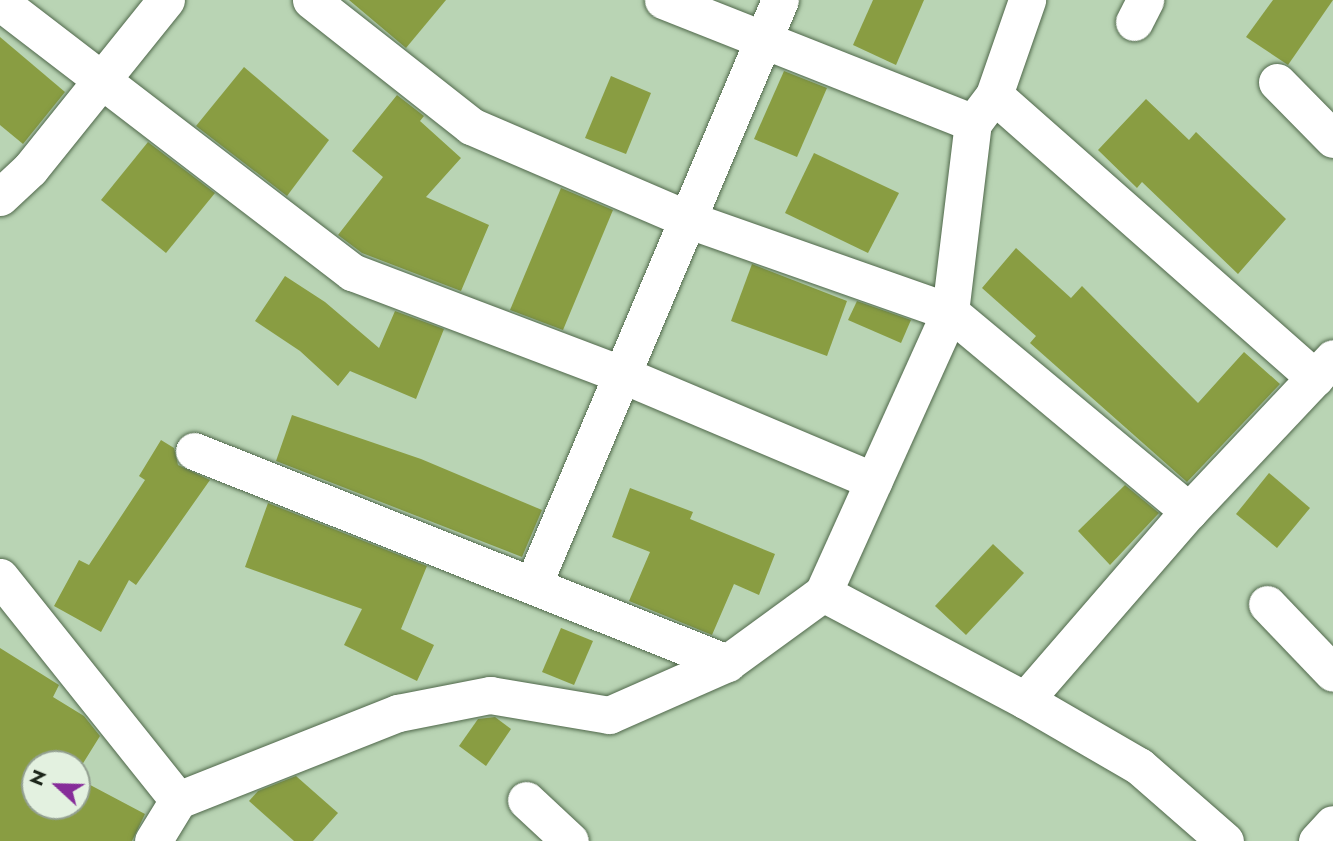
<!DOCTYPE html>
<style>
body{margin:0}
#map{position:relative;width:1333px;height:841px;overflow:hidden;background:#b9d4b4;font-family:Jost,sans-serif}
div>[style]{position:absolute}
.building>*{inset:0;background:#899d42}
.roads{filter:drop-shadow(0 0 2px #50684b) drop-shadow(0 0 2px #50684b)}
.minor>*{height:37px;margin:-18.5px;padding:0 18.5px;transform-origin:18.5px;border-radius:18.5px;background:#fff}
span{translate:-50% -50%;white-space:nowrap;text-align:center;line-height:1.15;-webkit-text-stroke:7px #e3f1e0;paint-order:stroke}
.north{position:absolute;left:21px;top:750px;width:70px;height:70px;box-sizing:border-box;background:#e3f1e0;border:2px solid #93a091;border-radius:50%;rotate:292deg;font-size:19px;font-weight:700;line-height:28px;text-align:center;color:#1c261a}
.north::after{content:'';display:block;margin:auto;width:24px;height:32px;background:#862c99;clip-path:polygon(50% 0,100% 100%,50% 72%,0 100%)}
</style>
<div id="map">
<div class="building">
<i style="clip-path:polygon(349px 0,446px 0,406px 48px)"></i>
<i style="clip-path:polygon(873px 0,924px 0,896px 65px,853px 45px)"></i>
<i style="clip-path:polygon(1273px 0,1333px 0,1288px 65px,1246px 37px)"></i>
<i style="clip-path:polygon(0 37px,65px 92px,23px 144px,0 125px)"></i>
<i style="clip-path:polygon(244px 67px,329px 140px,287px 196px,196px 126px)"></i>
<i style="clip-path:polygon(784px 71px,827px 88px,797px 157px,754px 139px)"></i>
<i style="clip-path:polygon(611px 76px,651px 93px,626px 154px,585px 138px)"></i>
<i style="clip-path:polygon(397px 95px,424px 116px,420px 121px,461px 158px,426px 197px,489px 225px,461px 291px,362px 253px,338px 235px,383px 177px,352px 151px)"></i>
<i style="clip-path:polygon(1146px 99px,1189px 140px,1196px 132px,1286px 219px,1238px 274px,1142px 182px,1137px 188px,1098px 150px)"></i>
<i style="clip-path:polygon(148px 142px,215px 193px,166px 253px,101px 200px)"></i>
<i style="clip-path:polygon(814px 153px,899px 193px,868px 253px,785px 213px)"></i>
<i style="clip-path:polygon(561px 188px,613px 210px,563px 330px,510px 310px)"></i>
<i style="clip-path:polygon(1016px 248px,1071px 298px,1082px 286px,1198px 403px,1244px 352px,1280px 384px,1187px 482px,1030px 343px,1036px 336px,982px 288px)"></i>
<i style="clip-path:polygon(752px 264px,847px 301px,827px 356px,731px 321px)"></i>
<i style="clip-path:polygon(285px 276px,325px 302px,379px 348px,395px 311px,444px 329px,416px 399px,350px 371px,338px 386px,300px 351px,255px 321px)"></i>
<i style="clip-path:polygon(857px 301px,911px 320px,901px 343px,848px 320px)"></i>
<i style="clip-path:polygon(292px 415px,421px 459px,542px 510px,522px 557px,276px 461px)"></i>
<i style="clip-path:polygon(161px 440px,174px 448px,178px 465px,210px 480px,136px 585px,129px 580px,101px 632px,54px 606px,79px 560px,89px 565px,145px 480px,139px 476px)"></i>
<i style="clip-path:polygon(1269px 473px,1310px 508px,1277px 548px,1236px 514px)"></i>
<i style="clip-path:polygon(1125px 485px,1159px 513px,1110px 565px,1078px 531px)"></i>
<i style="clip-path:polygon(630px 488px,693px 512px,690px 519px,775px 554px,759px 595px,734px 584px,712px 635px,629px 601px,650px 552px,612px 537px)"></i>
<i style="clip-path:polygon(268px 503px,427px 566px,401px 629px,434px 645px,417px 681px,344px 645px,362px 609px,245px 567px)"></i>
<i style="clip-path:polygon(993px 544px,1024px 573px,966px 635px,935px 606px)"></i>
<i style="clip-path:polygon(561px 628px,593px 641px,574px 685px,542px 672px)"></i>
<i style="clip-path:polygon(0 648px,59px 685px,53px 697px,84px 716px,100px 736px,77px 773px,77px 764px,35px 764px,35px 806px,77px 806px,77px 778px,145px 814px,132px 841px,0 841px)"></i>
<i style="clip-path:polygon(495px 717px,511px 729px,486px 766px,459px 746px,478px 719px)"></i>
<i style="clip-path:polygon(296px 776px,338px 813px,313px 841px,294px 841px,249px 801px,258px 791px)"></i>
</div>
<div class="roads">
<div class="minor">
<i style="left:311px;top:0;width:204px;rotate:38.2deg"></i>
<i style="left:471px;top:126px;width:237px;rotate:23.3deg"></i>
<i style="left:689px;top:220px;width:277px;rotate:19.4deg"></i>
<i style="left:950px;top:312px;width:311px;rotate:39.8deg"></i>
<i style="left:663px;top:0;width:334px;rotate:21.6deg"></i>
<i style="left:0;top:2px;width:444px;rotate:37.5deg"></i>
<i style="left:352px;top:272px;width:290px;rotate:20.8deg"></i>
<i style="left:623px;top:375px;width:272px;rotate:22.9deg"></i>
<i style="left:1134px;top:22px;width:25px;rotate:-63deg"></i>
<i style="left:1277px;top:82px;width:80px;rotate:45.5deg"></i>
<i style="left:994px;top:95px;width:428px;rotate:41.4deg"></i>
<i style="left:0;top:197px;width:41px;rotate:-43deg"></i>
<i style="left:30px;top:169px;width:217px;rotate:-51.2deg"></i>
<i style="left:194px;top:451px;width:574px;rotate:21.69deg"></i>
<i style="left:0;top:577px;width:285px;rotate:51.4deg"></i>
<i style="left:533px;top:585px;width:635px;rotate:-67.11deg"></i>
<i style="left:823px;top:593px;width:229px;rotate:27.9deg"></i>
<i style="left:1025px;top:700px;width:132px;rotate:30.1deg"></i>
<i style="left:1139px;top:766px;width:114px;rotate:41.1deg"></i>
<i style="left:1267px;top:604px;width:95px;rotate:46.3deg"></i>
<i style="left:1025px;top:700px;width:250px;rotate:-49.1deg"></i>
<i style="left:1189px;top:511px;width:210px;rotate:-46.7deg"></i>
<i style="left:526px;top:800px;width:60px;rotate:43deg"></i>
<i style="left:153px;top:841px;width:48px;rotate:-58.6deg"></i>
<i style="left:178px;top:800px;width:237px;rotate:-21.6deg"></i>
<i style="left:398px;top:713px;width:94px;rotate:-11.1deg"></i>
<i style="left:490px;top:695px;width:121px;rotate:9.5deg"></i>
<i style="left:609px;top:715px;width:129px;rotate:-23.8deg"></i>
<i style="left:727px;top:663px;width:119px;rotate:-36.1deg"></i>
<i style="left:823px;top:593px;width:308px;rotate:-65.7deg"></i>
<i style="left:950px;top:312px;width:190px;rotate:-83.1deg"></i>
<i style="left:973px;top:123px;width:35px;rotate:-53deg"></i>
<i style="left:994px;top:95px;width:101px;rotate:-70.8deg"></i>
<i style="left:1317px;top:841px;width:23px;rotate:-47deg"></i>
</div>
</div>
<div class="north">N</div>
</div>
